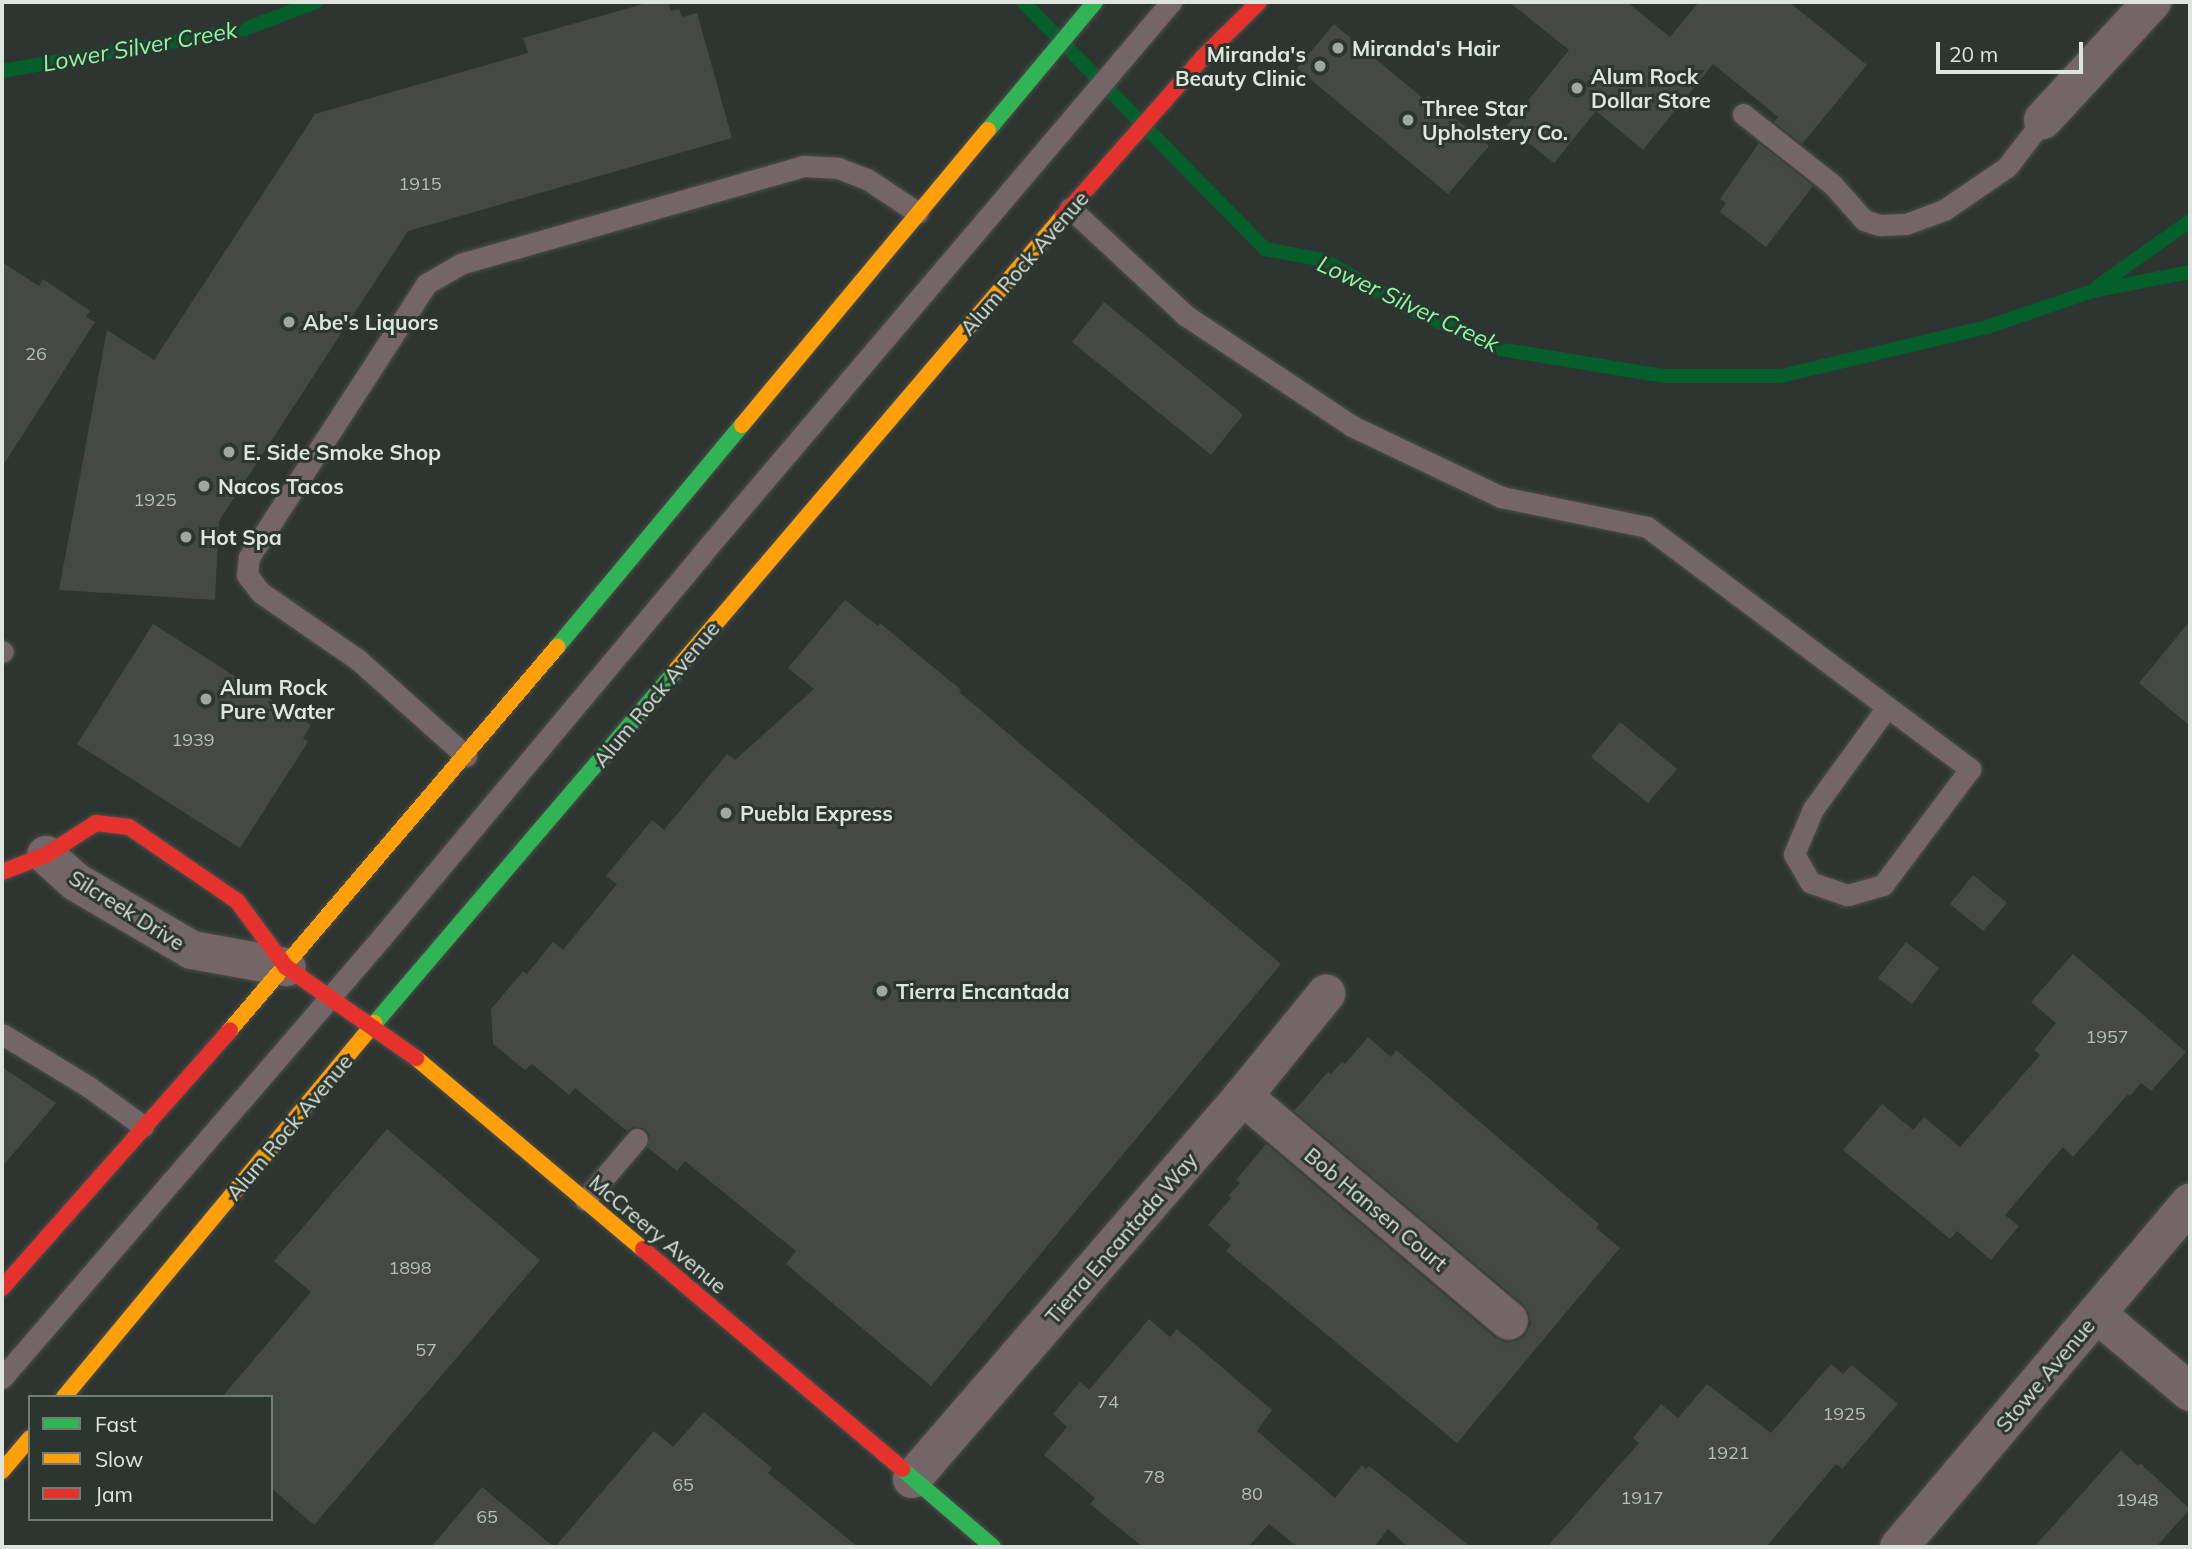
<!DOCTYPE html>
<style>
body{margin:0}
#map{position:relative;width:2192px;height:1549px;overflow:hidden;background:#2e342f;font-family:Mulish,sans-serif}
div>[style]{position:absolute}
.stream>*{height:14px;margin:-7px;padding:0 7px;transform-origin:7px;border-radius:7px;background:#045f2b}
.building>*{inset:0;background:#444945}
.roads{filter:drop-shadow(0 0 2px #4b4f4c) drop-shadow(0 0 2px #4b4f4c)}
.lane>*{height:21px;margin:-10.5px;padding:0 10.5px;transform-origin:10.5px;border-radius:10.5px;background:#746667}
.street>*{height:38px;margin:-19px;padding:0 19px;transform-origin:19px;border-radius:19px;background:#746667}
.fast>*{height:16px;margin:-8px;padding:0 8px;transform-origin:8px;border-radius:8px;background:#30b455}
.slow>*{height:16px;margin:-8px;padding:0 8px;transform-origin:8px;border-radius:8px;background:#ff9f0a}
.jam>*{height:16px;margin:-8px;padding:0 8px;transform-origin:8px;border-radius:8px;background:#e5322d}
.dots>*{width:19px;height:19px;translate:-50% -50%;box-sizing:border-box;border:4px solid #2b372e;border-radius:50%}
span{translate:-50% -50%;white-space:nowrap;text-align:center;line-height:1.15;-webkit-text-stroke:6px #2b372e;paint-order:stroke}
.number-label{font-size:18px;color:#b7beb8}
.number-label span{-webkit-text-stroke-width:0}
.poi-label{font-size:21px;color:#dde5de;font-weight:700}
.left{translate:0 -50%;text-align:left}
.right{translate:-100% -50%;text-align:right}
.street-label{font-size:21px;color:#dde5de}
.water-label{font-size:23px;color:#8df9a7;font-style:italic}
.frame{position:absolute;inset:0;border:4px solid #dde5de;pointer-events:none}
.legend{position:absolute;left:28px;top:1395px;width:245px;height:126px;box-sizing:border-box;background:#2b372e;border:2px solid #727d74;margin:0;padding:9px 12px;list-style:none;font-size:21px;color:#dde5de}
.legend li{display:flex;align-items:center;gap:14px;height:35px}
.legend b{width:35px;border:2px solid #727d74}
.scale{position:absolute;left:1936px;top:42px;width:147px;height:32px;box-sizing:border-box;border:4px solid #dde5de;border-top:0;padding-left:9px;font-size:21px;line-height:24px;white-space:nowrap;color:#dde5de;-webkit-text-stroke:5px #2b372e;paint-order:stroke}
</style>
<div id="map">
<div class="stream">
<i style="left:1023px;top:2px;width:346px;rotate:45.6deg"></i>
<i style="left:1265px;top:249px;width:60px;rotate:10.6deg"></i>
<i style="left:1324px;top:260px;width:95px;rotate:29.8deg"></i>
<i style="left:1406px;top:307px;width:103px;rotate:24.1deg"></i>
<i style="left:1500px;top:349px;width:165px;rotate:9.4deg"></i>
<i style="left:1663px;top:376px;width:118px"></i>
<i style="left:1781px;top:376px;width:212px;rotate:-13.4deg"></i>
<i style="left:1987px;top:327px;width:112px;rotate:-18.8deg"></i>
<i style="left:2093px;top:291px;width:99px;rotate:-11.1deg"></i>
<i style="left:2px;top:71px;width:247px;rotate:-9.8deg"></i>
<i style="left:245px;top:29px;width:76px;rotate:-20.8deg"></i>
<i style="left:2097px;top:287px;width:114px;rotate:-35.4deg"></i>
</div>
<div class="building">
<i style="clip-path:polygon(650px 2px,668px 2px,671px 11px,679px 9px,682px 17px,697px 13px,732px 138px,408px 231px,219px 521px,215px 600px,59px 590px,107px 330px,154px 360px,315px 114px,528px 53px,523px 38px)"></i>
<i style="clip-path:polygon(1509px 2px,1627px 2px,1670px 37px,1699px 2px,1789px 2px,1867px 65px,1802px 144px,1774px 122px,1778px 117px,1713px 64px,1643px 150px,1596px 111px,1554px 163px,1507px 126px,1569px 50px)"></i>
<i style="clip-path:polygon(1334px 24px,1425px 100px,1428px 96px,1489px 146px,1448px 194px,1297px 68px)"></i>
<i style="clip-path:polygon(1759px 143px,1813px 186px,1766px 247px,1720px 212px,1726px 203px,1720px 199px)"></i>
<i style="clip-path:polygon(2px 262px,39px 286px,43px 279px,90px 311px,86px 317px,95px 322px,2px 467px)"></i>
<i style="clip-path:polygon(1104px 302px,1240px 412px,1242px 416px,1211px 455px,1072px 342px)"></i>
<i style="clip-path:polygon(845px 600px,878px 626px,880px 623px,961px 690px,959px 692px,1281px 964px,931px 1386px,786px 1264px,796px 1251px,685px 1161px,677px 1171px,647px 1147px,650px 1135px,645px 1129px,633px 1126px,627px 1131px,575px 1088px,569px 1095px,532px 1064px,525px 1070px,493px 1044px,491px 1009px,523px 971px,527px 974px,553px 942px,563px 950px,617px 884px,606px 876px,652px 820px,664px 830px,727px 754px,735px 760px,814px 689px,788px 668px)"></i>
<i style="clip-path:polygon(2190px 621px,2190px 726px,2139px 683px)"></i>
<i style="clip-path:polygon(153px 624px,311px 725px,303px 738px,308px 742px,240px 848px,77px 744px)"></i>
<i style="clip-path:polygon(1620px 722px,1677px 769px,1648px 803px,1591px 757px)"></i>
<i style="clip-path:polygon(1973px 875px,2007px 903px,1983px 931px,1950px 904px)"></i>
<i style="clip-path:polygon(1906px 942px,1939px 968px,1912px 1004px,1878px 978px)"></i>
<i style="clip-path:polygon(2073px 954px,2186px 1052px,2151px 1091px,2141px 1083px,2130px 1096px,2128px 1094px,2073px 1157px,2063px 1147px,2005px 1215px,2019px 1226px,1991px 1260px,1957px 1231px,1950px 1239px,1843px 1150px,1882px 1104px,1913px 1130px,1924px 1117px,1960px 1147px,2040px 1055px,2034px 1050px,2056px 1023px,2031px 1002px)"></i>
<i style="clip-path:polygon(1368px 1037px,1391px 1057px,1396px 1050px,1599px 1224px,1596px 1228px,1620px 1248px,1457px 1443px,1226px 1251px,1231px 1245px,1208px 1225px,1231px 1198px,1228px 1196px,1240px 1183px,1236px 1180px,1266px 1144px,1495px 1338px,1506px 1343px,1517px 1341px,1525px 1336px,1531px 1324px,1529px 1313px,1523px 1304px,1294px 1111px,1328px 1072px,1331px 1074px,1342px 1062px,1345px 1064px)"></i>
<i style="clip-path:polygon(2px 1067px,56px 1103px,2px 1167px)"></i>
<i style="clip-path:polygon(387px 1129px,540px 1260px,314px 1525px,271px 1488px,271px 1397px,222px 1397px,311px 1292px,274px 1261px)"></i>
<i style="clip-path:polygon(1149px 1319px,1170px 1337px,1177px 1329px,1272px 1410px,1257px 1431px,1335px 1498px,1362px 1465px,1366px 1470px,1369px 1466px,1471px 1547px,1408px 1547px,1388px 1529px,1374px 1547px,1298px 1547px,1269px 1524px,1248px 1547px,1143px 1547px,1090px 1504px,1095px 1498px,1044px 1455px,1067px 1427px,1053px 1414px,1080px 1382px,1089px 1390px)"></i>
<i style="clip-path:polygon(1831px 1364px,1843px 1374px,1852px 1365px,1898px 1404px,1842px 1469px,1836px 1464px,1766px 1547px,1547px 1547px,1639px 1443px,1633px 1438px,1661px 1404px,1678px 1418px,1707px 1384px,1771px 1433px)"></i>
<i style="clip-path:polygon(704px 1412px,772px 1468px,768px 1473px,858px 1547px,555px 1547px,654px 1431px,673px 1447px)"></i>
<i style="clip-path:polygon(2121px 1450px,2138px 1466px,2140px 1463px,2190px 1509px,2156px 1547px,2034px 1547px)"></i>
<i style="clip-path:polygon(482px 1487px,554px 1547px,431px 1547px)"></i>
</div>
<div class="roads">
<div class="lane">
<i style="left:1743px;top:114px;width:113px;rotate:38.2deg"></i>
<i style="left:1832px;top:184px;width:48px;rotate:48.4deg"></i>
<i style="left:1864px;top:220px;width:16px;rotate:18deg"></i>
<i style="left:1879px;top:225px;width:27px;rotate:-2deg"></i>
<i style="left:1906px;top:224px;width:40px;rotate:-20.2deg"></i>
<i style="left:1944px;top:210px;width:76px;rotate:-34.3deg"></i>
<i style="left:2007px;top:167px;width:59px;rotate:-52.5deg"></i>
<i style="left:1070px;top:208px;width:157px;rotate:42.9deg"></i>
<i style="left:1185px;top:315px;width:201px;rotate:33.6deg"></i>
<i style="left:1352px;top:426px;width:165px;rotate:25.5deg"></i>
<i style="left:1501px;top:497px;width:149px;rotate:11.6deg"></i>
<i style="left:1647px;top:527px;width:404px;rotate:36.8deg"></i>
<i style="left:1970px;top:769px;width:145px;rotate:126.9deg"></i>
<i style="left:1883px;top:885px;width:37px;rotate:164deg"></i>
<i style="left:1847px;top:895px;width:39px;rotate:-161deg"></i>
<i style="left:1810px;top:882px;width:32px;rotate:-120deg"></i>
<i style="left:1794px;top:854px;width:49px;rotate:-67.1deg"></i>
<i style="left:1813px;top:809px;width:126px;rotate:-54deg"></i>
<i style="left:2px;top:651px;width:1px;rotate:45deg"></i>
<i style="left:466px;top:756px;width:146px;rotate:-138.3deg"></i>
<i style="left:357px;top:659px;width:118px;rotate:-145.4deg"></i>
<i style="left:260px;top:592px;width:21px;rotate:-127deg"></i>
<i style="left:247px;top:575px;width:18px;rotate:-84deg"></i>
<i style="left:249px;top:557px;width:325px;rotate:-57deg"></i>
<i style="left:426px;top:284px;width:39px;rotate:-30deg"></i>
<i style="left:460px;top:264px;width:357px;rotate:-15.9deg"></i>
<i style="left:803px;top:166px;width:35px;rotate:3deg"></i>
<i style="left:838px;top:168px;width:31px;rotate:21deg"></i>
<i style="left:867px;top:179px;width:61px;rotate:33.7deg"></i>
<i style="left:2px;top:1034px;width:102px;rotate:31.3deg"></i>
<i style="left:89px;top:1087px;width:67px;rotate:35.8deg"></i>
<i style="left:585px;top:1200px;width:80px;rotate:-49.6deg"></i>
<i style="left:2px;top:1378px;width:582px;rotate:-49.25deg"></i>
<i style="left:382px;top:937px;width:498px;rotate:-50.1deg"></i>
<i style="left:701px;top:555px;width:726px;rotate:-49.64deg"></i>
</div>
<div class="street">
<i style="left:2043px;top:120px;width:161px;rotate:-47.3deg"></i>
<i style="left:46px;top:855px;width:40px;rotate:42deg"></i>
<i style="left:76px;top:882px;width:134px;rotate:30.4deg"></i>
<i style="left:192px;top:950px;width:96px;rotate:10.3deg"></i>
<i style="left:1243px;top:1096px;width:348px;rotate:40.2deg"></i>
<i style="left:2097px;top:1314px;width:121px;rotate:40deg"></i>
<i style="left:912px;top:1479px;width:506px;rotate:-49.17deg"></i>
<i style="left:1243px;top:1096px;width:132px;rotate:-50.9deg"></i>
<i style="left:1899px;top:1547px;width:451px;rotate:-49.8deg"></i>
</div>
<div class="fast">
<i style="left:988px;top:130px;width:167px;rotate:-50.1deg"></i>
<i style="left:557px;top:647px;width:289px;rotate:-50.2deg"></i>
<i style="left:375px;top:1023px;width:464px;rotate:-49.5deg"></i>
<i style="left:902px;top:1469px;width:120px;rotate:40.6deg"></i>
</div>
<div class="slow">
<i style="left:742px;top:425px;width:384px;rotate:-50.2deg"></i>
<i style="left:676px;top:670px;width:597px;rotate:-49.55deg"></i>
<i style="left:230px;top:1030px;width:504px;rotate:-49.51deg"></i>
<i style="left:416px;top:1058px;width:297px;rotate:40.1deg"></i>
<i style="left:64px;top:1397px;width:486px;rotate:-50.3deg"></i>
<i style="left:2px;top:1471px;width:43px;rotate:-49.7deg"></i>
</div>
<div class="jam">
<i style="left:1063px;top:216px;width:212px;rotate:-48.6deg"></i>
<i style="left:1203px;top:57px;width:78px;rotate:-44.5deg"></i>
<i style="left:2px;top:872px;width:47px;rotate:-21.1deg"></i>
<i style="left:46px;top:855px;width:59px;rotate:-32.6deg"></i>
<i style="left:96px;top:823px;width:33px;rotate:7deg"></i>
<i style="left:129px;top:827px;width:131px;rotate:34.4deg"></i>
<i style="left:237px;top:901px;width:82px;rotate:53.4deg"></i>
<i style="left:286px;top:967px;width:159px;rotate:35deg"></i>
<i style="left:643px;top:1249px;width:340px;rotate:40.3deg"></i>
<i style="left:2px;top:1288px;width:344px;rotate:-48.5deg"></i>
</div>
</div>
<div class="dots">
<i style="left:1338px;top:48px;background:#a0a7a1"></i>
<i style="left:1320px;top:66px;background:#a0a7a1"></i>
<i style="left:1577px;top:88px;background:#a0a7a1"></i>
<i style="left:1408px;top:120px;background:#a0a7a1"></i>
<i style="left:289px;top:322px;background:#a0a7a1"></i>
<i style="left:229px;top:452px;background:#a0a7a1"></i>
<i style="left:204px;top:486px;background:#a0a7a1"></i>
<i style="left:186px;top:537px;background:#a0a7a1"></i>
<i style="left:206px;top:699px;background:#a0a7a1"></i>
<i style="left:726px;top:813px;background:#a0a7a1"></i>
<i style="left:882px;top:991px;background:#a0a7a1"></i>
</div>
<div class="number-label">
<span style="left:420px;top:184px">1915</span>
<span style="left:36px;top:354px">26</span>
<span style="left:155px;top:500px">1925</span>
<span style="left:193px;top:740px">1939</span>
<span style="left:2107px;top:1037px">1957</span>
<span style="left:410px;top:1268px">1898</span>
<span style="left:426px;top:1350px">57</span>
<span style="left:1108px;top:1402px">74</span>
<span style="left:1844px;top:1414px">1925</span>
<span style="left:1728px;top:1453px">1921</span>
<span style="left:1154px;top:1477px">78</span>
<span style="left:683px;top:1485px">65</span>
<span style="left:1252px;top:1494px">80</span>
<span style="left:1642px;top:1498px">1917</span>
<span style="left:2137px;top:1500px">1948</span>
<span style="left:487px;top:1517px">65</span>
</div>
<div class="poi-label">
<span class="left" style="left:1352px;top:48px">Miranda's Hair</span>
<span class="right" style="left:1306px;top:66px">Miranda's<br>Beauty Clinic</span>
<span class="left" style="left:1591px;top:88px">Alum Rock<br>Dollar Store</span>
<span class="left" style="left:1422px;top:120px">Three Star<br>Upholstery Co.</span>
<span class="left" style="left:303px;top:322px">Abe's Liquors</span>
<span class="left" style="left:243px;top:452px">E. Side Smoke Shop</span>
<span class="left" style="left:218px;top:486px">Nacos Tacos</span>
<span class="left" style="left:200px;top:537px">Hot Spa</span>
<span class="left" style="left:220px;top:699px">Alum Rock<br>Pure Water</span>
<span class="left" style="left:740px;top:813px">Puebla Express</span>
<span class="left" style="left:896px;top:991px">Tierra Encantada</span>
</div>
<div class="street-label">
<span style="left:1024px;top:263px;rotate:-49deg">Alum Rock Avenue</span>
<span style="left:656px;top:694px;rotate:-50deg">Alum Rock Avenue</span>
<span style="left:127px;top:910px;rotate:32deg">Silcreek Drive</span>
<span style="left:289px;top:1127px;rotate:-50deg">Alum Rock Avenue</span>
<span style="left:1376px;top:1209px;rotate:40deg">Bob Hansen Court</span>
<span style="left:658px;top:1234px;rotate:40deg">McCreery Avenue</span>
<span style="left:1121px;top:1238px;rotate:-49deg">Tierra Encantada Way</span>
<span style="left:2045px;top:1375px;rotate:-50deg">Stowe Avenue</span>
</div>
<div class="water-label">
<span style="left:140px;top:47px;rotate:-10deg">Lower Silver Creek</span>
<span style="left:1408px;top:304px;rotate:25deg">Lower Silver Creek</span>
</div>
<div class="frame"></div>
<ul class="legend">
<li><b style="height:9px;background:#30b455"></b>Fast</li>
<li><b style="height:9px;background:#ff9f0a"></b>Slow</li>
<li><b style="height:9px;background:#e5322d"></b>Jam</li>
</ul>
<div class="scale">20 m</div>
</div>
